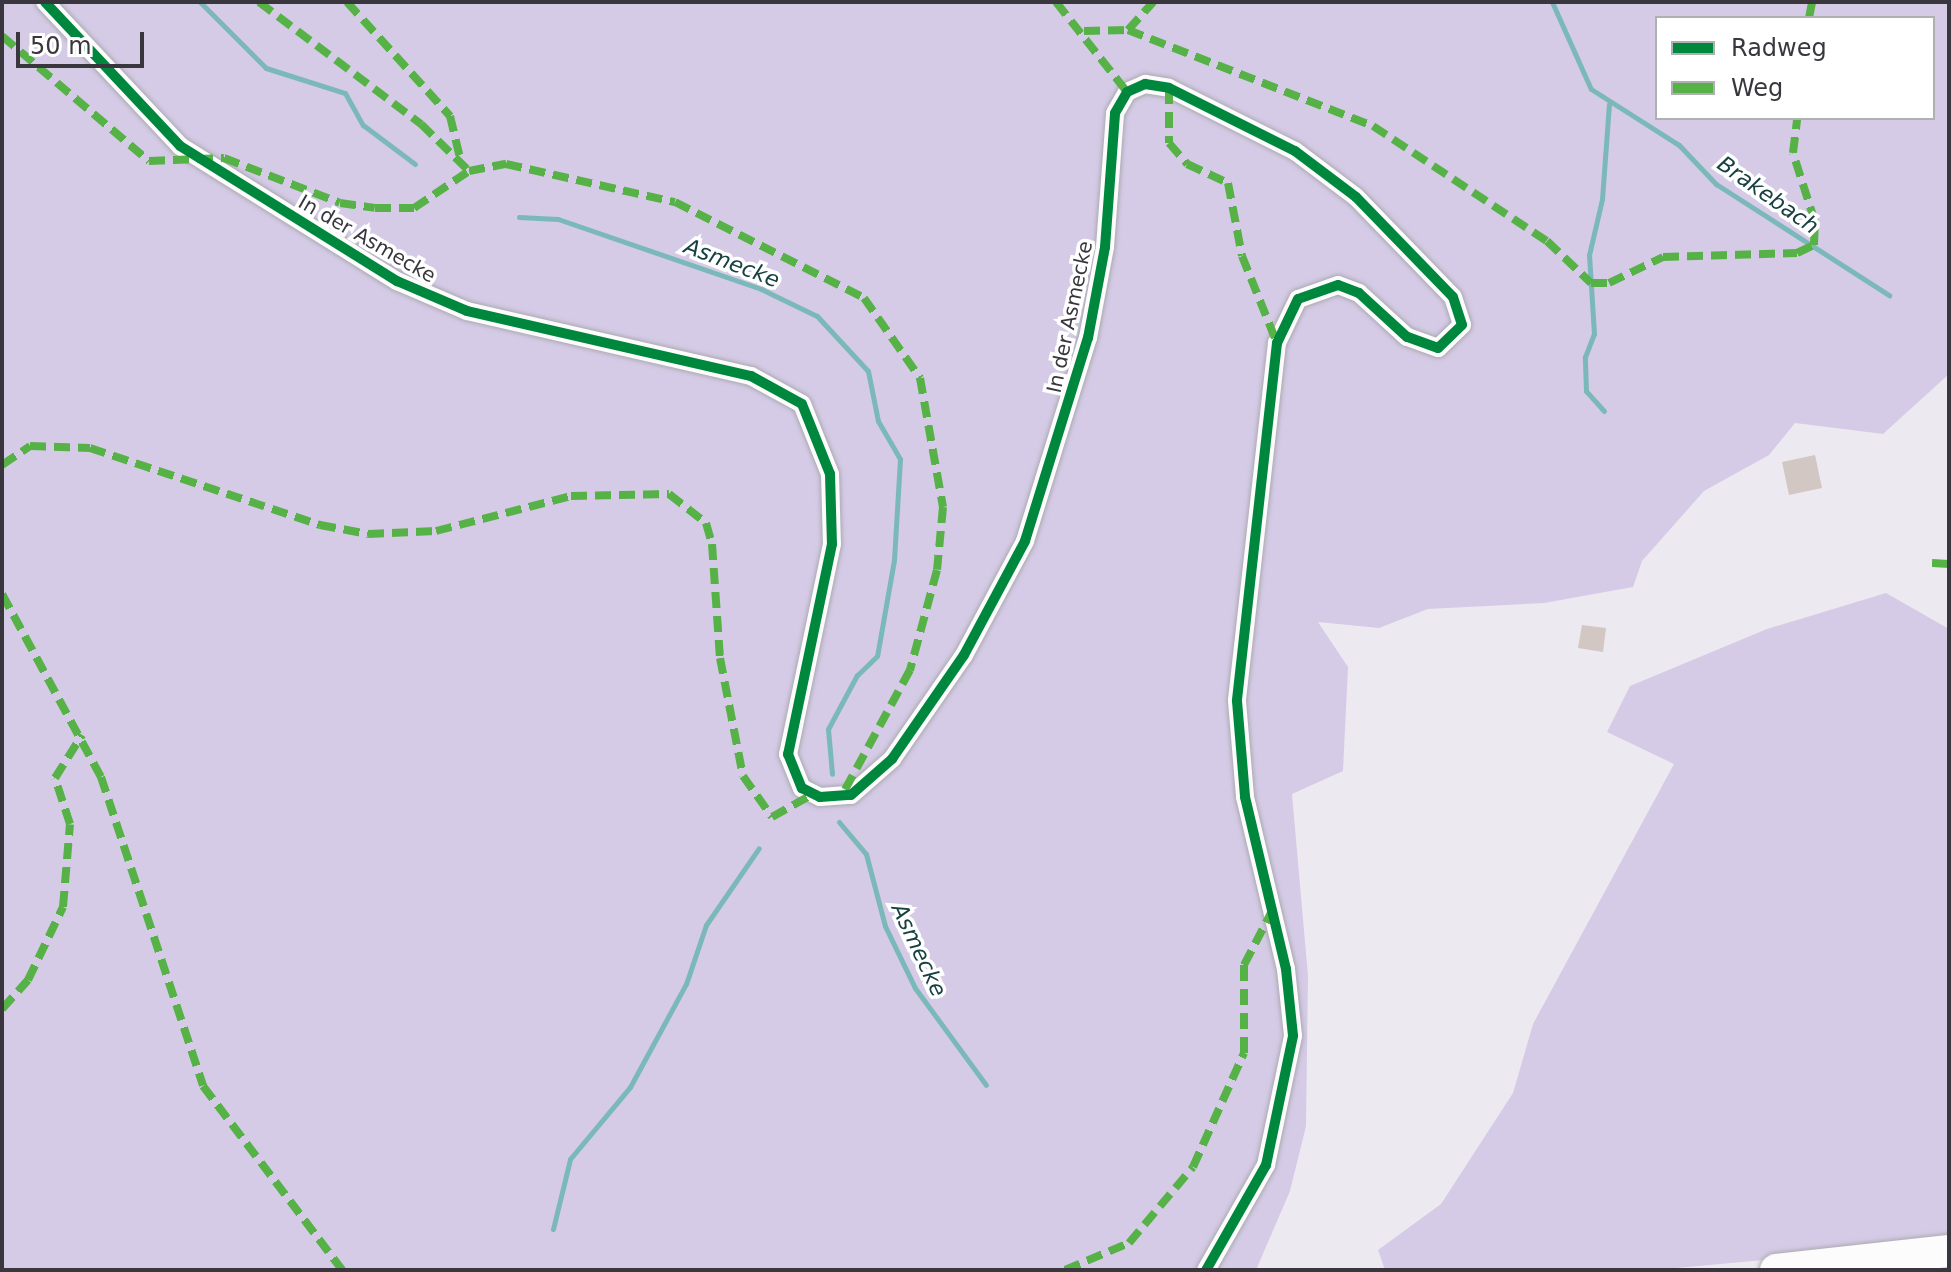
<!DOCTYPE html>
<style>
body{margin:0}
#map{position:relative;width:1951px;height:1272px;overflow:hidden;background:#eceaf0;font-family:"DejaVu Sans",sans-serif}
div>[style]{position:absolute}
.green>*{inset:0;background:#d5cbe7}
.stream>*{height:5px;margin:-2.5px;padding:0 2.5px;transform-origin:2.5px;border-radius:2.5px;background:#7bb8b9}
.building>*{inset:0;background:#d2c7c2}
.roads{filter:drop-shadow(0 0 2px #acaab0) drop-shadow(0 0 2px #acaab0)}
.minor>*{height:18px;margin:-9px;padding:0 9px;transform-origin:9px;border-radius:9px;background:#fcfcfd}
.motorway>*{height:32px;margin:-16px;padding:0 16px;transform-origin:16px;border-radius:16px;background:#fcfcfd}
.quiet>*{height:8px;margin-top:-4px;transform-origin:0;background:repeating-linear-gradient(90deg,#56b246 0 16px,transparent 0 24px)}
.cycleway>*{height:10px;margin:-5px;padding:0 5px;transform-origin:5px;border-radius:5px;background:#00873e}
span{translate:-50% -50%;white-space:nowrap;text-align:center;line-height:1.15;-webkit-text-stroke:7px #fff;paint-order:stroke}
.street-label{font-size:20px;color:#39373d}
.water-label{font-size:22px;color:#174040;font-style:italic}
.frame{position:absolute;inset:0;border:4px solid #39373d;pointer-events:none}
.legend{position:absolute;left:1655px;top:16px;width:280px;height:104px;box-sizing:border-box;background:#fff;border:2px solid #b0afb1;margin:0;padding:10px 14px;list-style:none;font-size:24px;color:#39373d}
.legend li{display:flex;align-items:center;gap:16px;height:40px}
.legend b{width:40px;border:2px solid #b0afb1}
.scale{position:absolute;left:16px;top:32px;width:128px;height:36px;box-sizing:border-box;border:4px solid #39373d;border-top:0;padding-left:10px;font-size:24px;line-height:28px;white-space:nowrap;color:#39373d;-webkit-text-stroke:6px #fff;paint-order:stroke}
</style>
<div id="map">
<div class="green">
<i style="clip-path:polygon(evenodd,2px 2px,1949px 2px,1949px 374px,1883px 434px,1795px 423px,1769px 455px,1704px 491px,1642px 561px,1633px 587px,1544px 603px,1428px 609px,1379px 628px,1318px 622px,1348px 667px,1343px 771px,1292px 794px,1308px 976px,1306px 1126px,1290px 1191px,1256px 1270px,2px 1270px,2px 2px,1657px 18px,1933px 18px,1933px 118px,1657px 118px,1657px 18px)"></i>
<i style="clip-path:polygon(1886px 593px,1949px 629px,1949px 1243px,1655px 1270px,1385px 1270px,1378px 1250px,1441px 1204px,1513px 1093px,1533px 1024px,1674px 764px,1607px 732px,1630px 686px,1767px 629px)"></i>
</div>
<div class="stream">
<i style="left:200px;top:2px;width:93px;rotate:45deg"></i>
<i style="left:266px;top:68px;width:83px;rotate:17.6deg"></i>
<i style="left:345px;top:93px;width:37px;rotate:61deg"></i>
<i style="left:363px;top:125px;width:65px;rotate:36.9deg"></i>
<i style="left:1552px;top:2px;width:95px;rotate:65.9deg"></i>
<i style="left:1591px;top:89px;width:104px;rotate:32.5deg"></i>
<i style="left:1679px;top:145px;width:54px;rotate:46.5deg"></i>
<i style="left:1716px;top:184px;width:206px;rotate:32.7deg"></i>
<i style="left:519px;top:217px;width:39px;rotate:3deg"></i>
<i style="left:558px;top:219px;width:215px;rotate:19deg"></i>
<i style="left:761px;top:289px;width:62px;rotate:25.7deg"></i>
<i style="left:817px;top:316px;width:75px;rotate:47.2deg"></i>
<i style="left:868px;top:371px;width:51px;rotate:78.7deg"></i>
<i style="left:878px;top:421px;width:44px;rotate:59.9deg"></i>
<i style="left:900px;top:459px;width:101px;rotate:93.4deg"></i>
<i style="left:894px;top:560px;width:97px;rotate:100deg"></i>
<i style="left:877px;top:656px;width:28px;rotate:136deg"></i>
<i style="left:857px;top:675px;width:61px;rotate:118.2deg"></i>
<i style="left:828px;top:729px;width:45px;rotate:84.9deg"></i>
<i style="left:1604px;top:411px;width:27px;rotate:-132deg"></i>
<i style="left:1586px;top:391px;width:34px;rotate:-92deg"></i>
<i style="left:1585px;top:357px;width:25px;rotate:-69deg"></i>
<i style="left:1594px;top:334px;width:79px;rotate:-93.6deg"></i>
<i style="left:1589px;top:255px;width:57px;rotate:-76.9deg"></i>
<i style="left:1602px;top:199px;width:95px;rotate:-85.8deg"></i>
<i style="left:839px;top:822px;width:42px;rotate:49.8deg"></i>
<i style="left:866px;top:854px;width:74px;rotate:75.2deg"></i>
<i style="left:885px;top:926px;width:69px;rotate:64.2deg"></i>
<i style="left:915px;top:988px;width:120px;rotate:53.8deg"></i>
<i style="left:553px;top:1229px;width:72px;rotate:-76.3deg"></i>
<i style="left:570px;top:1159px;width:94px;rotate:-50.2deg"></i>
<i style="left:630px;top:1087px;width:117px;rotate:-61.5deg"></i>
<i style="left:686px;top:984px;width:62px;rotate:-71.3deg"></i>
<i style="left:706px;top:925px;width:93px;rotate:-55.5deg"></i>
</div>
<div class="building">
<i style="clip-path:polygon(1815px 455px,1822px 488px,1789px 495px,1782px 462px)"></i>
<i style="clip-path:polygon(1582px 625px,1606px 628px,1603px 652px,1578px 648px)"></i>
</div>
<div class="roads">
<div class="minor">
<i style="left:45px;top:2px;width:197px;rotate:46.8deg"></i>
<i style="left:180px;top:146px;width:256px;rotate:31.9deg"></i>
<i style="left:397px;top:281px;width:76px;rotate:23.2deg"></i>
<i style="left:467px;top:311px;width:291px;rotate:12.9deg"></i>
<i style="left:751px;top:376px;width:58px;rotate:28.8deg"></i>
<i style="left:802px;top:404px;width:75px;rotate:68.2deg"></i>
<i style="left:830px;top:474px;width:70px;rotate:88.4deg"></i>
<i style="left:832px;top:544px;width:215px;rotate:101.8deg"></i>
<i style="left:788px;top:754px;width:37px;rotate:68deg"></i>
<i style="left:802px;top:788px;width:20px;rotate:27deg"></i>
<i style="left:820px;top:797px;width:31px;rotate:-4deg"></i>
<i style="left:851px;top:795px;width:55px;rotate:-41.3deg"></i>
<i style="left:892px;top:759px;width:126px;rotate:-55.3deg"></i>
<i style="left:964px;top:655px;width:129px;rotate:-61.8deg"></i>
<i style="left:1025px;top:541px;width:213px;rotate:-72.8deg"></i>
<i style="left:1088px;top:338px;width:93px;rotate:-79.4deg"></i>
<i style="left:1105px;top:247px;width:134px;rotate:-85.7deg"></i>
<i style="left:1115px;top:113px;width:24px;rotate:-60deg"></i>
<i style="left:1127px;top:92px;width:20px;rotate:-24deg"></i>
<i style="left:1145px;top:84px;width:24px;rotate:9deg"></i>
<i style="left:1169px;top:88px;width:141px;rotate:26.6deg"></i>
<i style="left:1295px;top:151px;width:76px;rotate:37deg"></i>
<i style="left:1356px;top:197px;width:139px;rotate:45.9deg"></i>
<i style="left:1453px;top:297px;width:29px;rotate:72deg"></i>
<i style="left:1462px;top:325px;width:33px;rotate:136deg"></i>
<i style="left:1438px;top:348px;width:33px;rotate:-160deg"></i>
<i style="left:1407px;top:337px;width:65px;rotate:-137.5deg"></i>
<i style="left:1359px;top:293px;width:22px;rotate:-159deg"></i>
<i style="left:1338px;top:285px;width:42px;rotate:160.7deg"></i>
<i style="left:1298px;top:299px;width:49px;rotate:115.5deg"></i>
<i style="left:1277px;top:343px;width:360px;rotate:96.4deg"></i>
<i style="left:1237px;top:701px;width:96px;rotate:85.2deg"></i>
<i style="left:1245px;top:797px;width:177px;rotate:76.6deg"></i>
<i style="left:1286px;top:969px;width:67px;rotate:84deg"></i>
<i style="left:1293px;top:1036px;width:132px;rotate:101.8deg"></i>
<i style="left:1266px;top:1165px;width:121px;rotate:119.7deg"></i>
</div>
<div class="motorway">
<i style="left:1776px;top:1270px;width:174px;rotate:-6.3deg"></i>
</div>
</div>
<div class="quiet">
<i style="left:259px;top:2px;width:203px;rotate:37deg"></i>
<i style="left:421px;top:124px;width:67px;rotate:44.4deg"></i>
<i style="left:347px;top:2px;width:154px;rotate:47.9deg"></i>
<i style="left:450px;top:116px;width:47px;rotate:76.6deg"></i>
<i style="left:1056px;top:2px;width:115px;rotate:51.7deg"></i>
<i style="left:1809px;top:18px;width:16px;rotate:-79deg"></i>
<i style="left:1128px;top:30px;width:38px;rotate:-48deg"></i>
<i style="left:1084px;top:31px;width:44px;rotate:-1.3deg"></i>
<i style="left:1128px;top:30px;width:263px;rotate:21.4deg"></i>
<i style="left:1373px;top:126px;width:209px;rotate:33.5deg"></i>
<i style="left:1547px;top:241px;width:61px;rotate:43.7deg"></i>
<i style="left:1591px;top:283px;width:18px"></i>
<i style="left:1609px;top:283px;width:60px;rotate:-25.7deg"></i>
<i style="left:1663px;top:257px;width:134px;rotate:-1.7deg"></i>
<i style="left:1797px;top:253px;width:19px;rotate:-25deg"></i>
<i style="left:1814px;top:245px;width:23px;rotate:-88deg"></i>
<i style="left:1815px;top:222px;width:72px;rotate:-107.7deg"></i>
<i style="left:1793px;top:153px;width:35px;rotate:-83deg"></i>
<i style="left:2px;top:36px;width:193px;rotate:40.4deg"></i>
<i style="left:149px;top:161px;width:75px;rotate:-2.3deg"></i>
<i style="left:224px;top:158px;width:124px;rotate:21.2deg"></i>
<i style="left:340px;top:203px;width:35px;rotate:8deg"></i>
<i style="left:375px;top:208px;width:39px"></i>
<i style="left:414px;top:208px;width:66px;rotate:-33.9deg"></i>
<i style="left:469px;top:171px;width:38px;rotate:-11deg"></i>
<i style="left:506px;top:164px;width:173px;rotate:12.7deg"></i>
<i style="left:675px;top:202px;width:212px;rotate:26.9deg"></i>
<i style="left:864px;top:298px;width:98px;rotate:55deg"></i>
<i style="left:920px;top:378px;width:131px;rotate:79.9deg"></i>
<i style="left:943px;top:507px;width:63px;rotate:95.4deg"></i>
<i style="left:937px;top:570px;width:104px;rotate:105.1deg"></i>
<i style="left:910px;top:670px;width:145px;rotate:118.5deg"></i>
<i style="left:1169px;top:88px;width:55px;rotate:90deg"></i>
<i style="left:1169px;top:143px;width:28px;rotate:49deg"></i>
<i style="left:1187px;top:164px;width:45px;rotate:24.9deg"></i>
<i style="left:1228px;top:183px;width:74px;rotate:79.1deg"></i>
<i style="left:1242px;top:256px;width:94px;rotate:68.1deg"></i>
<i style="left:2px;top:465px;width:34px;rotate:-34deg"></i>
<i style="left:30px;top:446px;width:60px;rotate:1.9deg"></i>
<i style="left:90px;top:448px;width:243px;rotate:18.5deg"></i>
<i style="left:320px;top:525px;width:49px;rotate:10.6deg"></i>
<i style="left:368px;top:534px;width:68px;rotate:-2.5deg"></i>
<i style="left:436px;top:531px;width:139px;rotate:-14.5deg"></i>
<i style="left:571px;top:496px;width:98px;rotate:-1.2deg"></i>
<i style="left:669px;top:494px;width:47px;rotate:38.1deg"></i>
<i style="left:706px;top:523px;width:22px;rotate:74deg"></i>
<i style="left:712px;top:544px;width:114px;rotate:86deg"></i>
<i style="left:720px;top:658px;width:120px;rotate:79deg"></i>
<i style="left:743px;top:776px;width:50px;rotate:54.7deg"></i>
<i style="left:772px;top:817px;width:45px;rotate:-29.4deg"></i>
<i style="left:1932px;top:563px;width:17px;rotate:3deg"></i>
<i style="left:2px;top:594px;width:208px;rotate:61.6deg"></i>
<i style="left:101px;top:777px;width:325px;rotate:71.7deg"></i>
<i style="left:203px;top:1086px;width:231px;rotate:52.9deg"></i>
<i style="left:2px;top:1009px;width:39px;rotate:-48deg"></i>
<i style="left:28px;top:980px;width:81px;rotate:-64.4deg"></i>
<i style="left:63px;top:907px;width:83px;rotate:-85.2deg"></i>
<i style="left:70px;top:824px;width:48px;rotate:-108.1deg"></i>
<i style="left:55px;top:778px;width:51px;rotate:-57.9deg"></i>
<i style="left:1065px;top:1270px;width:69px;rotate:-22.9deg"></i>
<i style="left:1129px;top:1243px;width:99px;rotate:-49.9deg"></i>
<i style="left:1193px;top:1167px;width:125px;rotate:-65.9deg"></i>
<i style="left:1244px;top:1053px;width:88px;rotate:-90deg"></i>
<i style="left:1244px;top:965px;width:63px;rotate:-62.6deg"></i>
</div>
<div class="cycleway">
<i style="left:45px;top:2px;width:197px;rotate:46.8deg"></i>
<i style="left:180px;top:146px;width:256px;rotate:31.9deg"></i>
<i style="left:397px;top:281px;width:76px;rotate:23.2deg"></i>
<i style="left:467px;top:311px;width:291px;rotate:12.9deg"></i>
<i style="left:751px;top:376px;width:58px;rotate:28.8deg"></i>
<i style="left:802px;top:404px;width:75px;rotate:68.2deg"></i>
<i style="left:830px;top:474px;width:70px;rotate:88.4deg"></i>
<i style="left:832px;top:544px;width:215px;rotate:101.8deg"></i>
<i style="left:788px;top:754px;width:37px;rotate:68deg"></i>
<i style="left:802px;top:788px;width:20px;rotate:27deg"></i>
<i style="left:820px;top:797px;width:31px;rotate:-4deg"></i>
<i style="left:851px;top:795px;width:55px;rotate:-41.3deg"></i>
<i style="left:892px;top:759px;width:126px;rotate:-55.3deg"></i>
<i style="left:964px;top:655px;width:129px;rotate:-61.8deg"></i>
<i style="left:1025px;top:541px;width:213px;rotate:-72.8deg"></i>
<i style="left:1088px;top:338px;width:93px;rotate:-79.4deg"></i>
<i style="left:1105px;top:247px;width:134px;rotate:-85.7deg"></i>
<i style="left:1115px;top:113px;width:24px;rotate:-60deg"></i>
<i style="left:1127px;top:92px;width:20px;rotate:-24deg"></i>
<i style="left:1145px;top:84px;width:24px;rotate:9deg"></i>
<i style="left:1169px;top:88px;width:141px;rotate:26.6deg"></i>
<i style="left:1295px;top:151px;width:76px;rotate:37deg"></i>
<i style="left:1356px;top:197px;width:139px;rotate:45.9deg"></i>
<i style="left:1453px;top:297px;width:29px;rotate:72deg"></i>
<i style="left:1462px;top:325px;width:33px;rotate:136deg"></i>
<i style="left:1438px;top:348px;width:33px;rotate:-160deg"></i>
<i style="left:1407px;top:337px;width:65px;rotate:-137.5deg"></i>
<i style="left:1359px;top:293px;width:22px;rotate:-159deg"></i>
<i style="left:1338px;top:285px;width:42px;rotate:160.7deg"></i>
<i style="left:1298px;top:299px;width:49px;rotate:115.5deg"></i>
<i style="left:1277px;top:343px;width:360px;rotate:96.4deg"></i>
<i style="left:1237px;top:701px;width:96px;rotate:85.2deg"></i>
<i style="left:1245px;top:797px;width:177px;rotate:76.6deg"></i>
<i style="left:1286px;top:969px;width:67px;rotate:84deg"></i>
<i style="left:1293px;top:1036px;width:132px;rotate:101.8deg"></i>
<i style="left:1266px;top:1165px;width:121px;rotate:119.7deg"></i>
</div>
<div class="street-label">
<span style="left:367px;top:239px;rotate:30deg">In der Asmecke</span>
<span style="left:1070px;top:317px;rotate:-78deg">In der Asmecke</span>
</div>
<div class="water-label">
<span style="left:1768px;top:195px;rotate:35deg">Brakebach</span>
<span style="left:732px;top:263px;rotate:21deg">Asmecke</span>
<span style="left:919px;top:950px;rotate:65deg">Asmecke</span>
</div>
<div class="frame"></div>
<ul class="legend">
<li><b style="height:10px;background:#00873e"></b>Radweg</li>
<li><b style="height:10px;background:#56b246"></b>Weg</li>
</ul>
<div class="scale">50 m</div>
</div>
